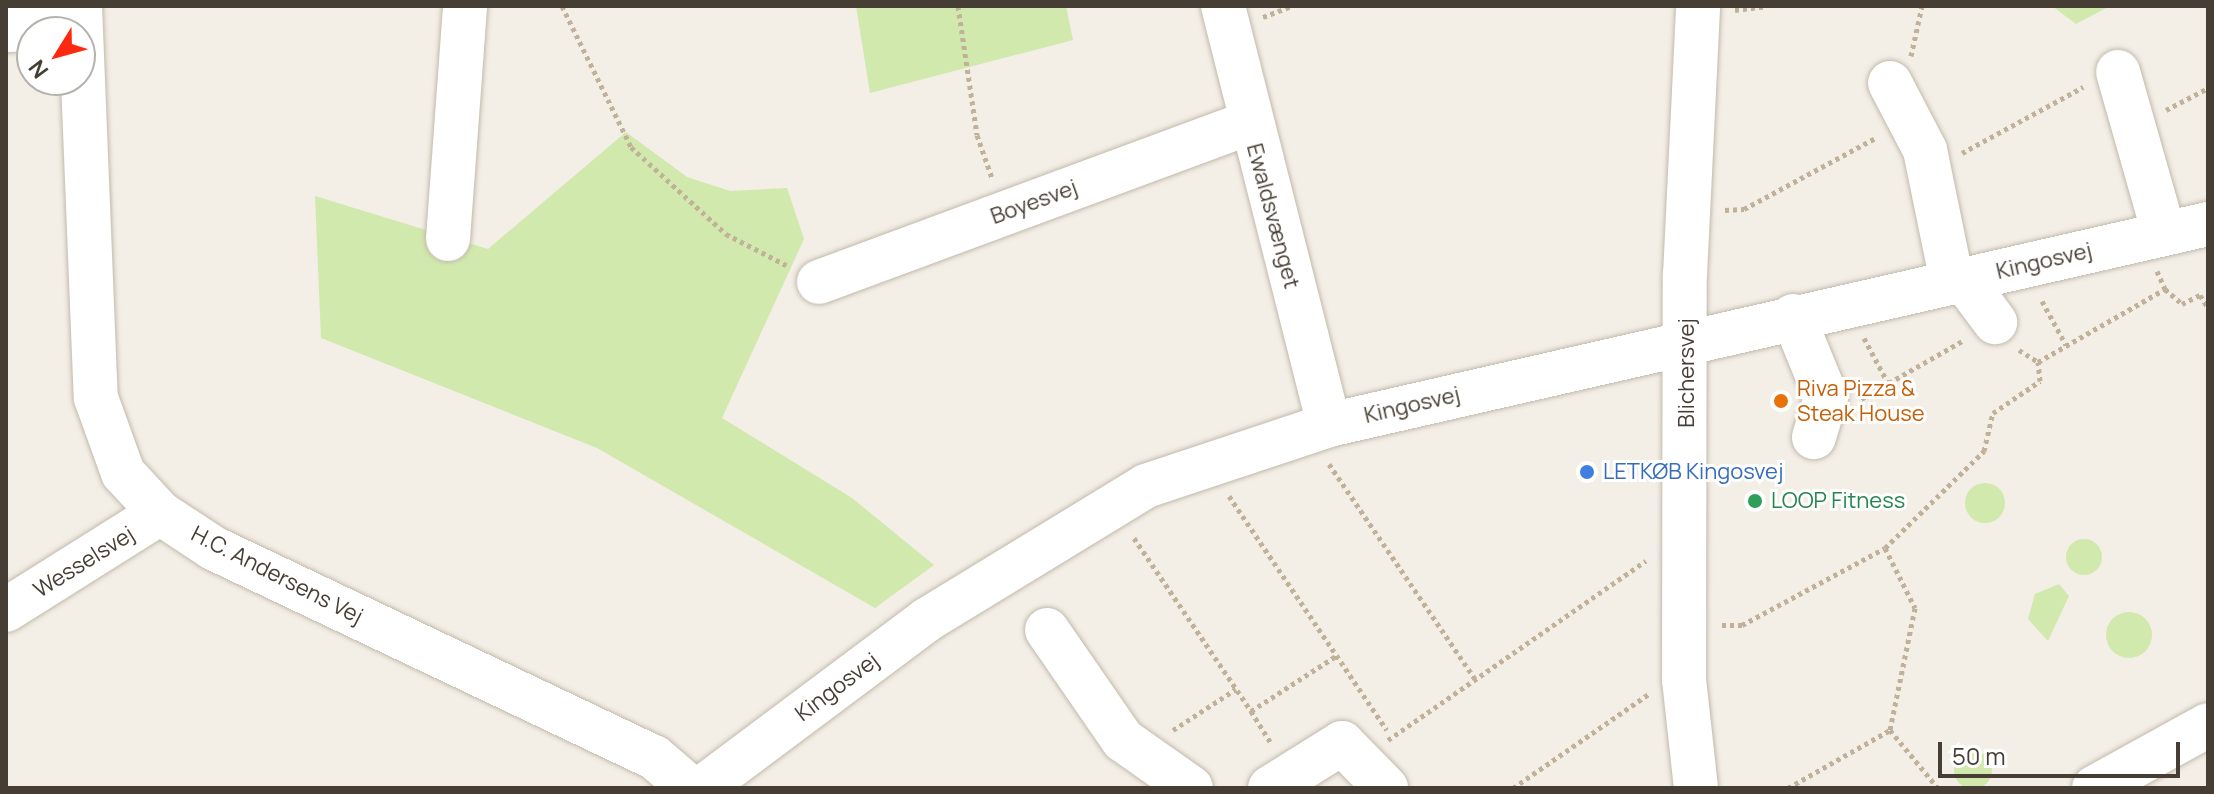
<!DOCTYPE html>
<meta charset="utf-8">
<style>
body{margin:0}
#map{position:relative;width:2214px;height:794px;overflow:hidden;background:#f3eee6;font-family:Manrope,sans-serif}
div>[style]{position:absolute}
.green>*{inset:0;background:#d1e9ad}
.round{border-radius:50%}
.path>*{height:5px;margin-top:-2.5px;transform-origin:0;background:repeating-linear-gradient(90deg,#c1b199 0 4px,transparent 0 8px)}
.roads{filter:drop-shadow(0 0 2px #c2b9ab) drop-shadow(0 0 2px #c2b9ab)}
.minor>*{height:44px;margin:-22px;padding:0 22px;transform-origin:22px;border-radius:22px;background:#fff}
.dots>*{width:22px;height:22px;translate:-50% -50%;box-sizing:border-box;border:4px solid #fff;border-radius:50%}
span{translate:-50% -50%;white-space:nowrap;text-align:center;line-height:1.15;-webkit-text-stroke:6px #fff;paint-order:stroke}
.street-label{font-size:22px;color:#463e35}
.food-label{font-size:22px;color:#c56008}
.left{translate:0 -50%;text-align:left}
.shop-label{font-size:22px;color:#366cbe}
.leisure-label{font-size:22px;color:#27864d}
.frame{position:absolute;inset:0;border:8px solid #463e35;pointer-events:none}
.north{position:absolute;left:16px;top:16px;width:80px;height:80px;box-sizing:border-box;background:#fff;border:2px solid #b5b2ae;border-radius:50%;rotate:233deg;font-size:22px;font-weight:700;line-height:32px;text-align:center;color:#463e35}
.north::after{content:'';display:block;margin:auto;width:28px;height:36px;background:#ff2811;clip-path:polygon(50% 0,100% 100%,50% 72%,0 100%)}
.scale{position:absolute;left:1938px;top:742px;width:242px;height:36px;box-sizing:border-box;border:4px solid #463e35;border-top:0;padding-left:10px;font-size:24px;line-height:28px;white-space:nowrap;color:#463e35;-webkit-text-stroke:6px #fff;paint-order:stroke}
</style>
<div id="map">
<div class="green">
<i style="clip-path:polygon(856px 6px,1066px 6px,1073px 40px,870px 93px)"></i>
<i style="clip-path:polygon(2052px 6px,2110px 6px,2076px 24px)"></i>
<i style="clip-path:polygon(626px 132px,687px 177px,730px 191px,787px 188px,804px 239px,722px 418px,852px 498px,934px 565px,875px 608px,597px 448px,321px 338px,315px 196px,488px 249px)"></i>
<i class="round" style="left:1965px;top:483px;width:40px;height:40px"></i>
<i class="round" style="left:2066px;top:539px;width:36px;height:36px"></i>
<i style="clip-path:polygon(2059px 584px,2069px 596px,2048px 641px,2028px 619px,2035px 594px)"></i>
<i class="round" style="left:2106px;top:612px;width:46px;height:46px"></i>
<i class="round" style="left:1954px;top:751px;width:38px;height:38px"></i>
</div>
<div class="path">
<i style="left:562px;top:6px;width:157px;rotate:63.9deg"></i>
<i style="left:631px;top:147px;width:129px;rotate:42.5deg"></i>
<i style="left:726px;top:234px;width:68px;rotate:27.3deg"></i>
<i style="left:958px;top:6px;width:130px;rotate:81.6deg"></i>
<i style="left:977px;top:135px;width:46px;rotate:70.8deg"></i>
<i style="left:1735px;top:10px;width:31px;rotate:-7deg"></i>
<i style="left:1263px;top:17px;width:31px;rotate:-21deg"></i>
<i style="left:1911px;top:56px;width:51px;rotate:-77.6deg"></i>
<i style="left:2166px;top:110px;width:47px;rotate:-27.6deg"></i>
<i style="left:1962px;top:153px;width:138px;rotate:-28.6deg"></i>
<i style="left:1725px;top:210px;width:19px;rotate:-3deg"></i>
<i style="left:1744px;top:209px;width:151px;rotate:-28.4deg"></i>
<i style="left:2157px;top:271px;width:20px;rotate:66deg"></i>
<i style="left:2042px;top:301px;width:50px;rotate:61.4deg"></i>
<i style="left:1864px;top:338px;width:51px;rotate:61.9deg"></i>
<i style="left:2019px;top:350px;width:22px;rotate:32deg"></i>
<i style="left:1861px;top:399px;width:119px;rotate:-29.8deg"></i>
<i style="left:1329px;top:464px;width:260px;rotate:55.8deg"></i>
<i style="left:1229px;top:496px;width:282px;rotate:56deg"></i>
<i style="left:1134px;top:538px;width:209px;rotate:55.9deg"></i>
<i style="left:1251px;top:711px;width:101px;rotate:-32.9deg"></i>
<i style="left:1885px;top:548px;width:67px;rotate:63.4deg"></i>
<i style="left:1915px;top:608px;width:125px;rotate:101.6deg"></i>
<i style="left:1890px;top:730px;width:75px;rotate:50.4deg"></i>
<i style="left:1722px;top:625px;width:20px"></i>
<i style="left:1742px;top:625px;width:162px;rotate:-28.3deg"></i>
<i style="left:1885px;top:548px;width:139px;rotate:-44.4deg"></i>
<i style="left:1984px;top:451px;width:39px;rotate:-77deg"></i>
<i style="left:1993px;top:413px;width:57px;rotate:-34.2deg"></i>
<i style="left:2040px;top:381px;width:19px;rotate:-96deg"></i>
<i style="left:2038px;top:362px;width:146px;rotate:-29.9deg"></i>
<i style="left:2165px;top:289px;width:23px;rotate:41deg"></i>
<i style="left:2182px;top:304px;width:20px;rotate:-27deg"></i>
<i style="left:2200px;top:295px;width:15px;rotate:58deg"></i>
<i style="left:1251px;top:711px;width:39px;rotate:58deg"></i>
<i style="left:1173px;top:730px;width:75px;rotate:-33.1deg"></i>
<i style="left:1388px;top:740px;width:314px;rotate:-34.8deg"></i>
<i style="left:1513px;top:788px;width:167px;rotate:-34.7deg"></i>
<i style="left:1788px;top:788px;width:117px;rotate:-29.6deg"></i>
</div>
<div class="roads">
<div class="minor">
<i style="left:80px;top:6px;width:392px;rotate:87.7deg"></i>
<i style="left:96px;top:398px;width:80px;rotate:70.2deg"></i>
<i style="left:123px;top:473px;width:54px;rotate:47.2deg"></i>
<i style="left:160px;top:513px;width:64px;rotate:33.4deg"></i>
<i style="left:213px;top:548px;width:488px;rotate:25.4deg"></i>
<i style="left:654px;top:757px;width:48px;rotate:40.7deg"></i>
<i style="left:1223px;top:6px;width:432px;rotate:75.8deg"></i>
<i style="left:6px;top:30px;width:74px;rotate:-1.5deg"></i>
<i style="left:2118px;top:72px;width:168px;rotate:74.1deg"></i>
<i style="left:1890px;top:83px;width:76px;rotate:62.4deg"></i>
<i style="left:1925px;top:150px;width:134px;rotate:78.4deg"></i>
<i style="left:448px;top:239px;width:234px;rotate:-85.8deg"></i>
<i style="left:1963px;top:279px;width:54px;rotate:53.3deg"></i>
<i style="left:819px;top:282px;width:458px;rotate:-20.3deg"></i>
<i style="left:1793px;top:316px;width:87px;rotate:67.8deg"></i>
<i style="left:1826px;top:397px;width:42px;rotate:106.7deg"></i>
<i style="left:6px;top:610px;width:182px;rotate:-32.2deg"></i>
<i style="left:1047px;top:630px;width:134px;rotate:55.4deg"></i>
<i style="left:1123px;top:740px;width:83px;rotate:35.2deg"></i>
<i style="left:702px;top:788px;width:282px;rotate:-36.8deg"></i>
<i style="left:928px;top:619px;width:255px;rotate:-31.4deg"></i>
<i style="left:1146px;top:486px;width:193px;rotate:-18.4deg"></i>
<i style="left:1329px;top:425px;width:902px;rotate:-12.88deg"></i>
<i style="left:1270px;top:788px;width:85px;rotate:-32deg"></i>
<i style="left:1342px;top:743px;width:63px;rotate:45.6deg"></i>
<i style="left:1696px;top:788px;width:109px;rotate:-96.3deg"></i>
<i style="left:1684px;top:680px;width:405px;rotate:-89.9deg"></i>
<i style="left:1685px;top:275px;width:269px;rotate:-87.2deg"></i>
<i style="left:2094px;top:788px;width:130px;rotate:-28.9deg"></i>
</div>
</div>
<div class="dots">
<i style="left:1781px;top:401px;background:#e8710a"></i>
<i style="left:1587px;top:472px;background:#3f7fe0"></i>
<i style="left:1755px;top:501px;background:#2e9e5b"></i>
</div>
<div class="street-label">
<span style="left:1034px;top:202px;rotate:-20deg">Boyesvej</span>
<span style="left:1273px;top:216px;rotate:75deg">Ewaldsvænget</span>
<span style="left:2044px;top:261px;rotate:-13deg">Kingosvej</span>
<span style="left:1687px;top:373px;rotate:-90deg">Blichersvej</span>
<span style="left:1412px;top:405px;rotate:-13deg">Kingosvej</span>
<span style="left:84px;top:562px;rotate:-32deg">Wesselsvej</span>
<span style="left:277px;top:575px;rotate:27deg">H.C. Andersens Vej</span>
<span style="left:837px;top:687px;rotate:-37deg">Kingosvej</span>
</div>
<div class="food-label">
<span class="left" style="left:1797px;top:401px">Riva Pizza &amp;<br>Steak House</span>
</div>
<div class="shop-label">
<span class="left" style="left:1603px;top:472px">LETKØB Kingosvej</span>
</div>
<div class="leisure-label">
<span class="left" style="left:1771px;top:501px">LOOP Fitness</span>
</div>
<div class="frame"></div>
<div class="north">N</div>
<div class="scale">50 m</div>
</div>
